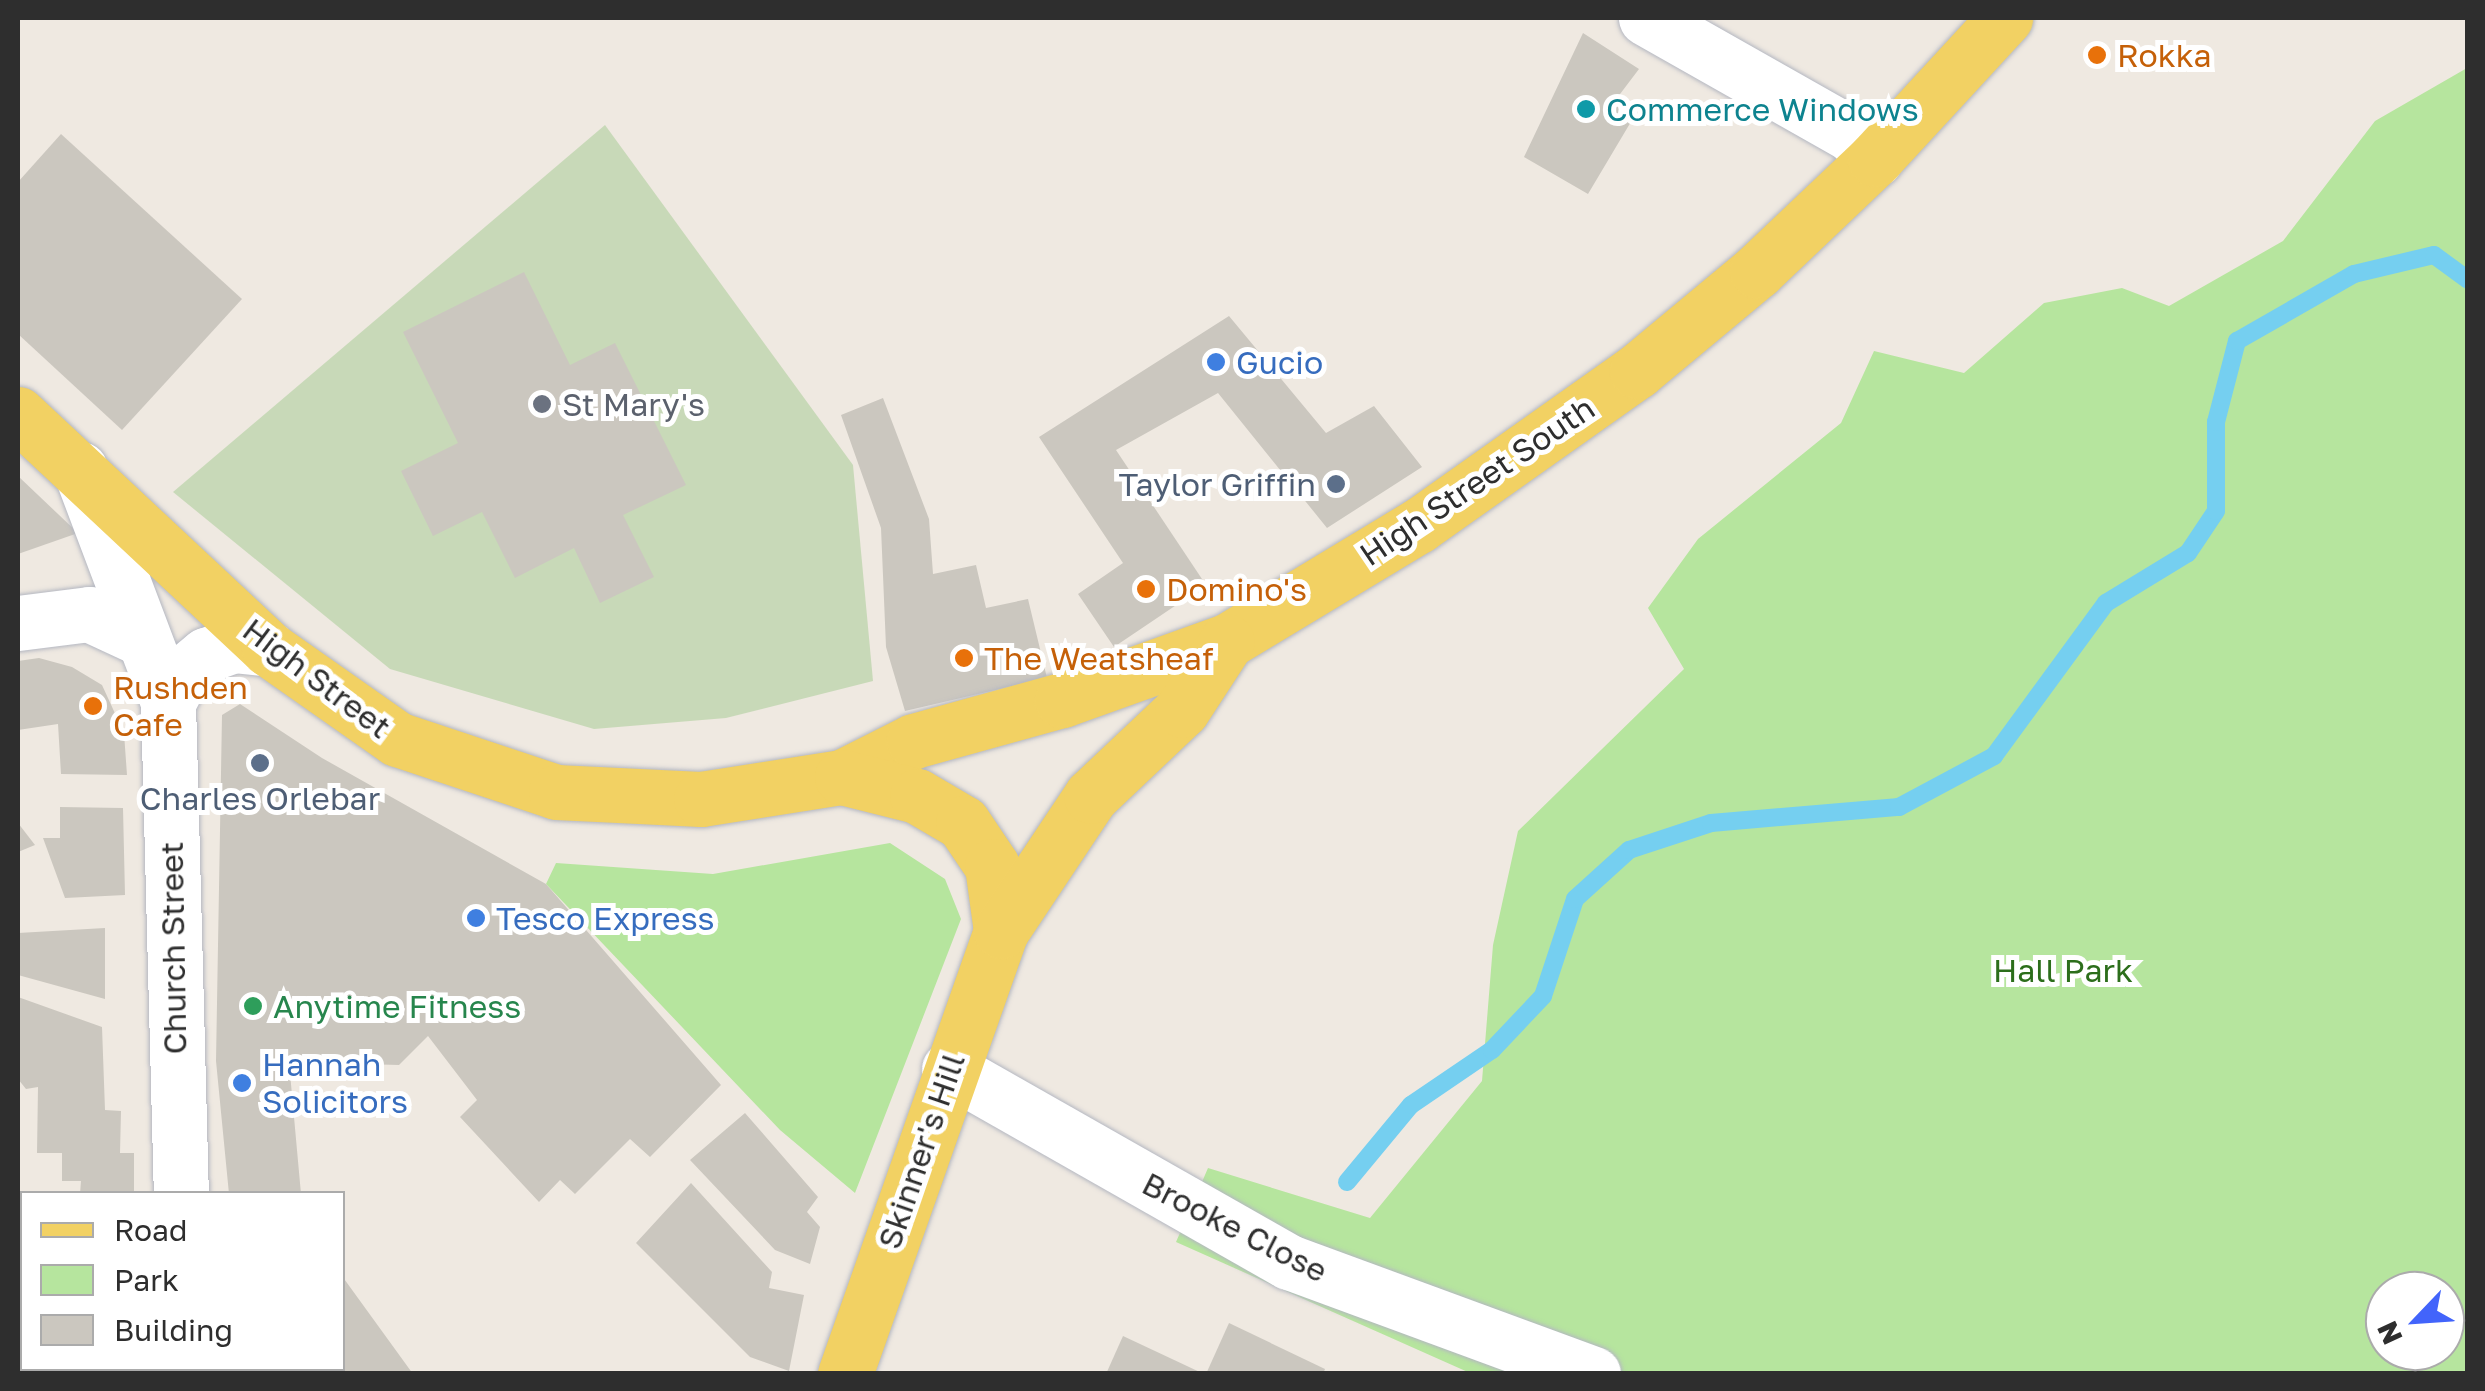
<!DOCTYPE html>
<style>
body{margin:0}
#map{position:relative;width:2485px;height:1391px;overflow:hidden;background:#efe9e1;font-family:"Golos Text",sans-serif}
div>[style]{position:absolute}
.green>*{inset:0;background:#b6e59e}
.cemetery>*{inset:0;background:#c8d9b8}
.stream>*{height:18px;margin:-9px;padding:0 9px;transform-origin:9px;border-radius:9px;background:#75cff0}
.building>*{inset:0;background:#cbc7bf}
.roads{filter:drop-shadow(0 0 2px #b4b7c1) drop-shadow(0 0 2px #b4b7c1)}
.minor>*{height:55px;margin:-27.5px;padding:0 27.5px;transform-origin:27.5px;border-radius:27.5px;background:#fff}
.primary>*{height:55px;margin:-27.5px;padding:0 27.5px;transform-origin:27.5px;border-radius:27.5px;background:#f2d163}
.dots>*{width:28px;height:28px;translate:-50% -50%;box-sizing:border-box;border:5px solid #fff;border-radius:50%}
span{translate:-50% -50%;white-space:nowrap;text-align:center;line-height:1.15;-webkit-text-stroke:10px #fff;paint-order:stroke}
.food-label{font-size:32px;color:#c56008}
.left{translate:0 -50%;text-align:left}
.culture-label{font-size:32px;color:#0d838f}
.shop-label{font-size:32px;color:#366cbe}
.worship-label{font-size:32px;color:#5b616d}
.street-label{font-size:32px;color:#2e2e2e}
.service-label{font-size:32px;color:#4e5e75}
.right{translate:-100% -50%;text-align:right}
.park-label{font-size:32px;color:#2c6e1b}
.leisure-label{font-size:32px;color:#27864d}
.frame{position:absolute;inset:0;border:20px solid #2e2e2e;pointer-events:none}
.legend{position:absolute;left:20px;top:1191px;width:325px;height:180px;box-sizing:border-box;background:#fff;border:2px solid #ababab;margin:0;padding:12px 18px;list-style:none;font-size:30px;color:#2e2e2e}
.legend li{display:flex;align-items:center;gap:20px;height:50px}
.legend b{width:50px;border:2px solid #ababab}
.north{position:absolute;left:2365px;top:1271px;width:100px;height:100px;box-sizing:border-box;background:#fff;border:2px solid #ababab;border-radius:50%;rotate:245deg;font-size:28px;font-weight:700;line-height:40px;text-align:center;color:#2e2e2e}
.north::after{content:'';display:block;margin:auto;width:35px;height:45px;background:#4264fb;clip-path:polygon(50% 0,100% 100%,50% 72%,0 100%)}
</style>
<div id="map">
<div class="green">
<i style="clip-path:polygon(evenodd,2467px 68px,2467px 1373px,1470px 1373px,1176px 1242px,1208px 1168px,1370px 1218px,1482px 1081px,1493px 945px,1518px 831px,1684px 669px,1648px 608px,1698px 539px,1841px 423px,1874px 351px,1964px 373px,2044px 303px,2122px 288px,2169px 306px,2283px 241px,2375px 121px,2467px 68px,2385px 1291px,2445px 1291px,2445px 1351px,2385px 1351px,2385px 1291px)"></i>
<i style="clip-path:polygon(890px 843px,945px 879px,961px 919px,855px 1193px,780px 1130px,546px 884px,556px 863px,713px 874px)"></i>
</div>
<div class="cemetery">
<i style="clip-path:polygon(605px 125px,853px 465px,873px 681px,726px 718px,594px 729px,390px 669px,173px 492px)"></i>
</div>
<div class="stream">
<i style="left:1347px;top:1182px;width:100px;rotate:-50.3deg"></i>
<i style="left:1411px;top:1105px;width:98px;rotate:-34.2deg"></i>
<i style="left:1492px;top:1050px;width:74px;rotate:-46.6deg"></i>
<i style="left:1543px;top:996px;width:102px;rotate:-71.7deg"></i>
<i style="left:1575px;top:899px;width:73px;rotate:-42.2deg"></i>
<i style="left:1629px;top:850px;width:86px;rotate:-18.2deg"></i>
<i style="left:1711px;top:823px;width:189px;rotate:-4.9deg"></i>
<i style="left:1899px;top:807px;width:108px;rotate:-28.2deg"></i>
<i style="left:1994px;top:756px;width:190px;rotate:-53.8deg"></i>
<i style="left:2106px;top:603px;width:96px;rotate:-31.4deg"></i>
<i style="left:2188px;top:553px;width:50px;rotate:-56.3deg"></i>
<i style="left:2216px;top:511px;width:89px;rotate:-90deg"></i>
<i style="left:2216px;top:422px;width:84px;rotate:-75.5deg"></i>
<i style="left:2237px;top:341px;width:135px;rotate:-29.8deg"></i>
<i style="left:2354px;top:274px;width:82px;rotate:-13.4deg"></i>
<i style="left:2434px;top:255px;width:42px;rotate:36.3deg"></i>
</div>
<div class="building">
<i style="clip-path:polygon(1583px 33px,1639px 69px,1614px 102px,1635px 115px,1588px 194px,1524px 157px)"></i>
<i style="clip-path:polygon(61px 134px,242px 299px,122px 430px,18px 334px,18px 182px)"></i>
<i style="clip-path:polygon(524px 272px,570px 365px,615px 343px,686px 485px,623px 515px,654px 577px,600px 603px,574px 548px,515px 578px,482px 512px,433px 536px,401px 471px,458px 443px,403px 332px)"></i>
<i style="clip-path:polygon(1229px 316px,1326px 433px,1374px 406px,1422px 467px,1327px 528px,1218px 393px,1116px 450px,1206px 585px,1114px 647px,1078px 594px,1123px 563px,1039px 437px)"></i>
<i style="clip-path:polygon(883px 398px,929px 519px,933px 574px,976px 565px,986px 608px,1028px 599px,1047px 678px,905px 711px,886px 647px,881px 528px,841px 415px)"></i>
<i style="clip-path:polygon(18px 476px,78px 533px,18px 554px)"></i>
<i style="clip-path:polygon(39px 658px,72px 667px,102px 685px,124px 733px,127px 775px,61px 774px,58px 724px,18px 730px,18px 661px)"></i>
<i style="clip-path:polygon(240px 704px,322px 758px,546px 884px,721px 1085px,650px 1157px,630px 1139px,575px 1194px,560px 1180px,539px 1202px,460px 1117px,477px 1100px,428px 1036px,399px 1065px,289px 1062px,301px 1194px,229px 1194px,216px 1061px,222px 715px)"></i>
<i style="clip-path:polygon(60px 807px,123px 808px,125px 895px,65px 898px,43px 838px,60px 838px)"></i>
<i style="clip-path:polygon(18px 823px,35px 845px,18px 852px)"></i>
<i style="clip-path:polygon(105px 928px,105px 999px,18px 975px,18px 933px)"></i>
<i style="clip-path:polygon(18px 997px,102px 1027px,105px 1110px,121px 1111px,120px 1153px,134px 1153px,134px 1194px,80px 1194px,81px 1181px,62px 1181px,62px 1153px,37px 1153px,38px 1087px,26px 1089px,18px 1079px)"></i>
<i style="clip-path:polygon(745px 1113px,818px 1197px,807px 1212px,820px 1227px,810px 1264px,775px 1250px,690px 1160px)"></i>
<i style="clip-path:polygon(691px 1183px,772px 1272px,769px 1288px,804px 1295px,789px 1371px,750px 1357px,636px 1243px)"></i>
<i style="clip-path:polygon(22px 1251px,22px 1323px,18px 1316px)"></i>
<i style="clip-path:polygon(342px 1276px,413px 1374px,318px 1374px,314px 1368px,342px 1368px)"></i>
<i style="clip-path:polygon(1229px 1323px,1325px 1369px,1323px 1374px,1206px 1374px)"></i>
<i style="clip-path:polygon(1123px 1336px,1204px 1374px,1106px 1374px)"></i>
<i style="clip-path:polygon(125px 1368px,216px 1368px,219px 1374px,118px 1374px)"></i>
</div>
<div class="roads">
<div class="minor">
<i style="left:1646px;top:18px;width:236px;rotate:29.5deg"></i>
<i style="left:1851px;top:134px;width:35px;rotate:46deg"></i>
<i style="left:80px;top:469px;width:249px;rotate:69.3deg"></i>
<i style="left:168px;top:702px;width:492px;rotate:88.5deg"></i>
<i style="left:18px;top:623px;width:72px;rotate:-7.2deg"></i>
<i style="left:89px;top:614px;width:60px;rotate:24.8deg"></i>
<i style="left:168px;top:702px;width:32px;rotate:-62deg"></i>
<i style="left:183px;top:674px;width:30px;rotate:-40deg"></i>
<i style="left:206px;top:655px;width:29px;rotate:-20deg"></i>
<i style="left:233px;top:645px;width:36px;rotate:6deg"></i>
<i style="left:949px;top:1069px;width:391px;rotate:29.6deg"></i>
<i style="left:1289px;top:1262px;width:324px;rotate:20.2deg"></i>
<i style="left:258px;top:1368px;width:7px;rotate:56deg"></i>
<i style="left:31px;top:1374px;width:9px;rotate:-41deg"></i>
</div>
<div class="primary">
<i style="left:18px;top:414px;width:344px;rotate:43.1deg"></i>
<i style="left:269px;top:649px;width:156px;rotate:35.1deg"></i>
<i style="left:397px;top:739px;width:168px;rotate:18.4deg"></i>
<i style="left:556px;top:792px;width:145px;rotate:2.8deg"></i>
<i style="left:701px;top:799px;width:143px;rotate:-8.9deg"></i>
<i style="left:842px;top:777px;width:80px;rotate:-26.6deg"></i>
<i style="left:914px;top:741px;width:154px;rotate:-15.5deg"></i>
<i style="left:1062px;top:700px;width:175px;rotate:-19.7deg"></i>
<i style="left:1227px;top:641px;width:223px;rotate:-31.1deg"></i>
<i style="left:1418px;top:526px;width:268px;rotate:-35.3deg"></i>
<i style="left:1637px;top:371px;width:156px;rotate:-39.8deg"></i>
<i style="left:1757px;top:271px;width:163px;rotate:-43.5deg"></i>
<i style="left:1875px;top:159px;width:192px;rotate:-47.3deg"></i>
<i style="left:842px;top:777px;width:77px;rotate:14.2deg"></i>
<i style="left:917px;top:796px;width:53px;rotate:30.4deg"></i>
<i style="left:963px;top:823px;width:52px;rotate:56deg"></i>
<i style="left:992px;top:866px;width:66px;rotate:82.1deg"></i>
<i style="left:845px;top:1374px;width:470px;rotate:-70.6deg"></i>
<i style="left:1001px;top:931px;width:162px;rotate:-56.3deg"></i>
<i style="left:1091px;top:796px;width:125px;rotate:-43.4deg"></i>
<i style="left:1182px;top:710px;width:82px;rotate:-56.9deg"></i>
</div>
</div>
<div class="dots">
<i style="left:2097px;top:55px;background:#e8710a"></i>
<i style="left:1586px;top:109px;background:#0f9aa8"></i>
<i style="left:1216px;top:362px;background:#3f7fe0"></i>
<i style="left:542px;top:404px;background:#6b7280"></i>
<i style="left:1336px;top:484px;background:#5c6f8a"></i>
<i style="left:1146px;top:589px;background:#e8710a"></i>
<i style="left:964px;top:658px;background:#e8710a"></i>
<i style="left:93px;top:706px;background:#e8710a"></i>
<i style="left:260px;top:763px;background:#5c6f8a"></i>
<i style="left:476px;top:918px;background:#3f7fe0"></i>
<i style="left:253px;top:1006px;background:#2e9e5b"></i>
<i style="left:242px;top:1083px;background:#3f7fe0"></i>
</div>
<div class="food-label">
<span class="left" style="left:2117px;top:55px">Rokka</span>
<span class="left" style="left:1166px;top:589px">Domino's</span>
<span class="left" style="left:984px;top:658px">The Weatsheaf</span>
<span class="left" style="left:113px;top:706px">Rushden<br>Cafe</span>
</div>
<div class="culture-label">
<span class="left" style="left:1606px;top:109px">Commerce Windows</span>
</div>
<div class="shop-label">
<span class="left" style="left:1236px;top:362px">Gucio</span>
<span class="left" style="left:496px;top:918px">Tesco Express</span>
<span class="left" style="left:262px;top:1083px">Hannah<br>Solicitors</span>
</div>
<div class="worship-label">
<span class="left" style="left:562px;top:404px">St Mary's</span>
</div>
<div class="street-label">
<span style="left:1477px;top:481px;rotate:-34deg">High Street South</span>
<span style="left:317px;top:678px;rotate:37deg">High Street</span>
<span style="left:173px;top:948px;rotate:-91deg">Church Street</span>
<span style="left:921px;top:1151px;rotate:-71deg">Skinner's Hill</span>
<span style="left:1235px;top:1227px;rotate:27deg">Brooke Close</span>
</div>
<div class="service-label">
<span class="right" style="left:1316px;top:484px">Taylor Griffin</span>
<span style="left:260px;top:798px">Charles Orlebar</span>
</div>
<div class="park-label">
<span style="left:2063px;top:970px">Hall Park</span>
</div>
<div class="leisure-label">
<span class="left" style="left:273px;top:1006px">Anytime Fitness</span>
</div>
<div class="frame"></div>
<ul class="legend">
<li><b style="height:12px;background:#f2d163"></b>Road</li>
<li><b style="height:28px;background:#b6e59e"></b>Park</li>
<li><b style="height:28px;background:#cbc7bf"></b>Building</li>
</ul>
<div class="north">N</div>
</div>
